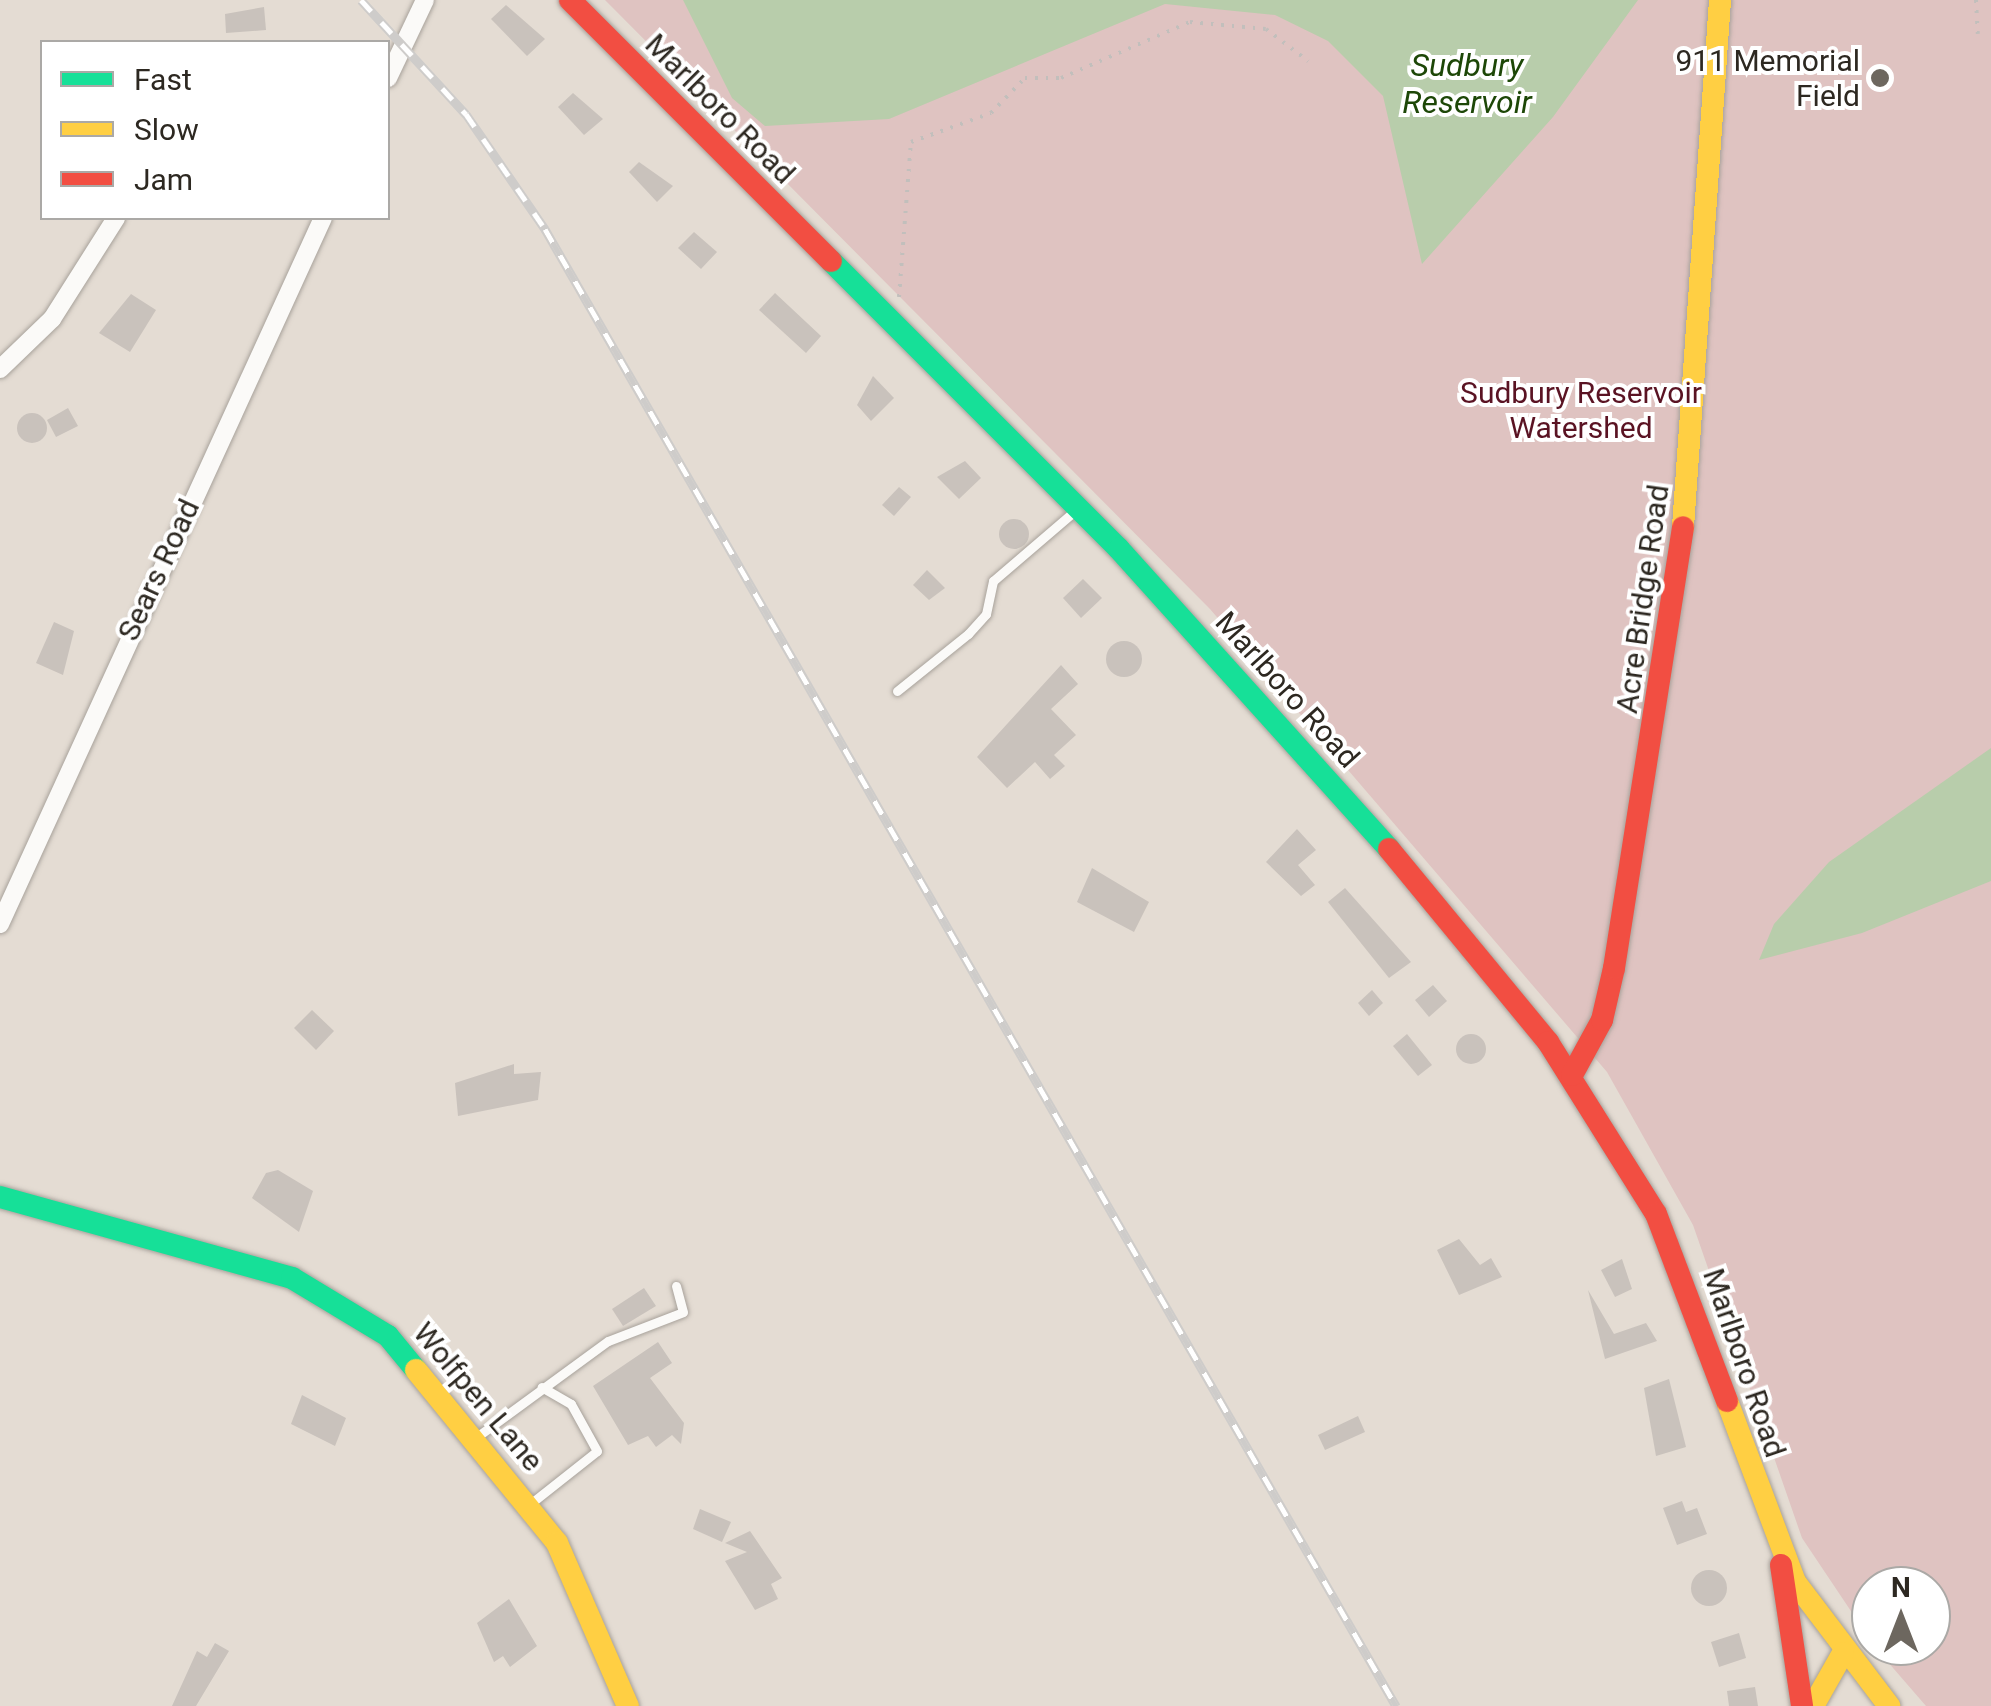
<!DOCTYPE html>
<style>
body{margin:0}
#map{position:relative;width:1991px;height:1706px;overflow:hidden;background:#e4dcd3;font-family:Roboto,sans-serif}
div>[style]{position:absolute}
.green>*{inset:0;background:#dfc3c1}
.water>*{inset:0;background:#b8cdab}
.building>*{inset:0;background:#c9c2bc}
.round{border-radius:50%}
.path>*{height:4px;margin-top:-2px;transform-origin:0;background:repeating-linear-gradient(90deg,#c2bfbc 0 2.5px,transparent 0 10.5px)}
.roads{filter:drop-shadow(0 0 2px #a8a29b) drop-shadow(0 0 2px #a8a29b)}
.lane>*{height:9px;margin:-4.5px;padding:0 4.5px;transform-origin:4.5px;border-radius:4.5px;background:#fbfaf8}
.street>*{height:18px;margin:-9px;padding:0 9px;transform-origin:9px;border-radius:9px;background:#fbfaf8}
.fast>*{height:22px;margin:-11px;padding:0 11px;transform-origin:11px;border-radius:11px;background:#16e098}
.slow>*{height:22px;margin:-11px;padding:0 11px;transform-origin:11px;border-radius:11px;background:#ffcf43}
.jam>*{height:22px;margin:-11px;padding:0 11px;transform-origin:11px;border-radius:11px;background:#f24e42}
.rail>*{height:9px;margin-top:-4.5px;transform-origin:0;background:repeating-linear-gradient(90deg,#fff 0 15px,#ceccca 0 30px);box-sizing:border-box;border-block:2px solid #ceccca}
.dots>*{width:28px;height:28px;translate:-50% -50%;box-sizing:border-box;border:5px solid #fff;border-radius:50%}
span{translate:-50% -50%;white-space:nowrap;text-align:center;line-height:1.15;-webkit-text-stroke:8px #fff;paint-order:stroke}
.poi-label{font-size:30px;color:#2d2821}
.right{translate:-100% -50%;text-align:right}
.street-label{font-size:30px;color:#2d2821}
.park-label{font-size:30px;color:#5a1323}
.water-label{font-size:32px;color:#1d4707;font-style:italic}
.legend{position:absolute;left:40px;top:40px;width:350px;height:180px;box-sizing:border-box;background:#fff;border:2px solid #aba9a6;margin:0;padding:12px 18px;list-style:none;font-size:30px;color:#2d2821}
.legend li{display:flex;align-items:center;gap:20px;height:50px}
.legend b{width:50px;border:2px solid #aba9a6}
.north{position:absolute;left:1851px;top:1566px;width:100px;height:100px;box-sizing:border-box;background:#fff;border:2px solid #aba9a6;border-radius:50%;rotate:0deg;font-size:28px;font-weight:700;line-height:40px;text-align:center;color:#2d2821}
.north::after{content:'';display:block;margin:auto;width:35px;height:45px;background:#6d675f;clip-path:polygon(50% 0,100% 100%,50% 72%,0 100%)}
</style>
<div id="map">
<div class="green">
<i style="clip-path:polygon(605px 0,1991px 0,1991px 1706px,1926px 1706px,1874px 1646px,1931px 1646px,1931px 1586px,1871px 1586px,1871px 1641px,1802px 1538px,1693px 1225px,1607px 1072px,1210px 609px)"></i>
</div>
<div class="water">
<i style="clip-path:polygon(683px 0,1638px 0,1553px 117px,1422px 264px,1383px 96px,1328px 41px,1275px 15px,1165px 4px,889px 119px,765px 126px,732px 98px)"></i>
<i style="clip-path:polygon(1991px 748px,1991px 881px,1862px 933px,1759px 960px,1774px 924px,1829px 862px)"></i>
</div>
<div class="building">
<i style="clip-path:polygon(506px 5px,545px 39px,527px 56px,491px 19px)"></i>
<i style="clip-path:polygon(264px 7px,266px 30px,226px 33px,225px 14px)"></i>
<i style="clip-path:polygon(573px 93px,603px 119px,584px 135px,558px 107px)"></i>
<i style="clip-path:polygon(639px 162px,673px 186px,657px 202px,629px 172px)"></i>
<i style="clip-path:polygon(694px 232px,717px 252px,701px 269px,678px 248px)"></i>
<i style="clip-path:polygon(775px 293px,821px 336px,806px 353px,759px 310px)"></i>
<i style="clip-path:polygon(131px 294px,156px 310px,130px 352px,99px 333px)"></i>
<i style="clip-path:polygon(873px 376px,894px 398px,871px 421px,857px 405px)"></i>
<i style="clip-path:polygon(68px 408px,78px 426px,56px 437px,47px 420px)"></i>
<i class="round" style="left:17px;top:413px;width:30px;height:30px"></i>
<i style="clip-path:polygon(965px 461px,981px 478px,959px 499px,937px 477px)"></i>
<i style="clip-path:polygon(899px 487px,911px 497px,894px 516px,882px 505px)"></i>
<i class="round" style="left:999px;top:519px;width:30px;height:30px"></i>
<i style="clip-path:polygon(927px 570px,945px 588px,929px 600px,913px 585px)"></i>
<i style="clip-path:polygon(1083px 579px,1102px 598px,1081px 618px,1063px 598px)"></i>
<i style="clip-path:polygon(54px 622px,74px 631px,63px 675px,36px 663px)"></i>
<i class="round" style="left:1106px;top:641px;width:36px;height:36px"></i>
<i style="clip-path:polygon(1061px 665px,1078px 684px,1051px 709px,1076px 735px,1054px 755px,1065px 766px,1050px 779px,1035px 762px,1007px 788px,977px 757px)"></i>
<i style="clip-path:polygon(1297px 829px,1316px 850px,1298px 865px,1315px 885px,1301px 896px,1266px 862px)"></i>
<i style="clip-path:polygon(1092px 868px,1149px 902px,1134px 932px,1077px 902px)"></i>
<i style="clip-path:polygon(1345px 888px,1411px 962px,1389px 978px,1328px 902px)"></i>
<i style="clip-path:polygon(1433px 985px,1447px 1001px,1429px 1017px,1415px 1000px)"></i>
<i style="clip-path:polygon(1372px 990px,1383px 1003px,1369px 1016px,1358px 1003px)"></i>
<i style="clip-path:polygon(312px 1010px,334px 1031px,316px 1050px,294px 1028px)"></i>
<i style="clip-path:polygon(1407px 1034px,1432px 1065px,1418px 1076px,1393px 1046px)"></i>
<i class="round" style="left:1456px;top:1034px;width:30px;height:30px"></i>
<i style="clip-path:polygon(514px 1064px,514px 1074px,541px 1072px,538px 1100px,458px 1116px,455px 1083px)"></i>
<i style="clip-path:polygon(278px 1170px,313px 1191px,299px 1232px,252px 1198px,266px 1173px)"></i>
<i style="clip-path:polygon(1459px 1239px,1480px 1265px,1491px 1258px,1502px 1277px,1459px 1295px,1437px 1250px)"></i>
<i style="clip-path:polygon(1622px 1259px,1632px 1289px,1615px 1297px,1601px 1270px)"></i>
<i style="clip-path:polygon(644px 1288px,656px 1306px,623px 1326px,612px 1309px)"></i>
<i style="clip-path:polygon(1588px 1290px,1614px 1334px,1646px 1323px,1657px 1341px,1605px 1359px)"></i>
<i style="clip-path:polygon(658px 1342px,672px 1363px,650px 1378px,684px 1423px,681px 1444px,672px 1435px,656px 1447px,648px 1436px,628px 1445px,593px 1386px)"></i>
<i style="clip-path:polygon(1669px 1379px,1686px 1447px,1656px 1456px,1644px 1388px)"></i>
<i style="clip-path:polygon(302px 1395px,346px 1418px,335px 1446px,291px 1424px)"></i>
<i style="clip-path:polygon(1358px 1416px,1365px 1432px,1325px 1450px,1318px 1435px)"></i>
<i style="clip-path:polygon(1682px 1501px,1686px 1512px,1697px 1508px,1707px 1534px,1677px 1545px,1663px 1508px)"></i>
<i style="clip-path:polygon(700px 1509px,731px 1522px,722px 1542px,693px 1529px)"></i>
<i style="clip-path:polygon(750px 1531px,782px 1578px,771px 1584px,778px 1599px,755px 1610px,725px 1561px,747px 1552px,725px 1543px)"></i>
<i class="round" style="left:1691px;top:1570px;width:36px;height:36px"></i>
<i style="clip-path:polygon(509px 1599px,537px 1646px,510px 1667px,503px 1656px,494px 1662px,477px 1623px)"></i>
<i style="clip-path:polygon(1739px 1633px,1746px 1658px,1719px 1667px,1711px 1642px)"></i>
<i style="clip-path:polygon(215px 1643px,229px 1651px,196px 1706px,172px 1706px,197px 1651px,207px 1657px)"></i>
<i style="clip-path:polygon(1755px 1687px,1758px 1706px,1729px 1706px,1727px 1691px)"></i>
</div>
<div class="path">
<i style="left:1976px;top:0;width:34px;rotate:87deg"></i>
<i style="left:899px;top:297px;width:155px;rotate:-85.6deg"></i>
<i style="left:911px;top:142px;width:85px;rotate:-19.9deg"></i>
<i style="left:991px;top:113px;width:49px;rotate:-45.8deg"></i>
<i style="left:1025px;top:78px;width:36px"></i>
<i style="left:1061px;top:78px;width:141px;rotate:-23.5deg"></i>
<i style="left:1190px;top:22px;width:76px;rotate:5.3deg"></i>
<i style="left:1266px;top:29px;width:53px;rotate:37.3deg"></i>
</div>
<div class="roads">
<div class="lane">
<i style="left:897px;top:691px;width:91px;rotate:-38.8deg"></i>
<i style="left:968px;top:634px;width:27px;rotate:-48deg"></i>
<i style="left:986px;top:614px;width:34px;rotate:-78deg"></i>
<i style="left:993px;top:581px;width:111px;rotate:-40.6deg"></i>
<i style="left:478px;top:1436px;width:161px;rotate:-36.2deg"></i>
<i style="left:608px;top:1341px;width:80px;rotate:-21.1deg"></i>
<i style="left:683px;top:1312px;width:27px;rotate:-105deg"></i>
<i style="left:530px;top:1504px;width:85px;rotate:-38.3deg"></i>
<i style="left:597px;top:1451px;width:54px;rotate:-119deg"></i>
<i style="left:571px;top:1404px;width:34px;rotate:-150deg"></i>
</div>
<div class="street">
<i style="left:388px;top:78px;width:86px;rotate:-64.6deg"></i>
<i style="left:0;top:369px;width:72px;rotate:-43.9deg"></i>
<i style="left:52px;top:319px;width:120px;rotate:-57.6deg"></i>
<i style="left:0;top:924px;width:776px;rotate:-65.42deg"></i>
</div>
<div class="fast">
<i style="left:831px;top:261px;width:407px;rotate:45deg"></i>
<i style="left:1119px;top:549px;width:404px;rotate:48deg"></i>
<i style="left:0;top:1197px;width:303px;rotate:15.5deg"></i>
<i style="left:292px;top:1278px;width:112px;rotate:31.1deg"></i>
<i style="left:388px;top:1336px;width:44px;rotate:50.5deg"></i>
</div>
<div class="slow">
<i style="left:1683px;top:527px;width:528px;rotate:-85.98deg"></i>
<i style="left:416px;top:1370px;width:223px;rotate:50.8deg"></i>
<i style="left:557px;top:1543px;width:178px;rotate:66.5deg"></i>
<i style="left:1727px;top:1401px;width:193px;rotate:69.4deg"></i>
<i style="left:1795px;top:1582px;width:156px;rotate:52.8deg"></i>
<i style="left:1813px;top:1706px;width:61px;rotate:-60.5deg"></i>
</div>
<div class="jam">
<i style="left:570px;top:0;width:369px;rotate:45deg"></i>
<i style="left:1389px;top:849px;width:250px;rotate:50.5deg"></i>
<i style="left:1548px;top:1042px;width:203px;rotate:57.9deg"></i>
<i style="left:1656px;top:1214px;width:200px;rotate:69.2deg"></i>
<i style="left:1572px;top:1075px;width:63px;rotate:-61.4deg"></i>
<i style="left:1602px;top:1020px;width:53px;rotate:-77deg"></i>
<i style="left:1614px;top:968px;width:446px;rotate:-81.1deg"></i>
<i style="left:1781px;top:1565px;width:143px;rotate:81.5deg"></i>
</div>
</div>
<div class="rail">
<i style="left:361px;top:0;width:155px;rotate:47.4deg"></i>
<i style="left:466px;top:114px;width:140px;rotate:55.5deg"></i>
<i style="left:545px;top:229px;width:1705px;rotate:60.05deg"></i>
</div>
<div class="dots">
<i style="left:1880px;top:78px;background:#6d675f"></i>
</div>
<div class="poi-label">
<span class="right" style="left:1860px;top:78px">911 Memorial<br>Field</span>
</div>
<div class="street-label">
<span style="left:720px;top:109px;rotate:45deg">Marlboro Road</span>
<span style="left:159px;top:570px;rotate:-65deg">Sears Road</span>
<span style="left:1643px;top:599px;rotate:-82deg">Acre Bridge Road</span>
<span style="left:1287px;top:690px;rotate:48deg">Marlboro Road</span>
<span style="left:1744px;top:1363px;rotate:71deg">Marlboro Road</span>
<span style="left:478px;top:1397px;rotate:50deg">Wolfpen Lane</span>
</div>
<div class="park-label">
<span style="left:1581px;top:410px">Sudbury Reservoir<br>Watershed</span>
</div>
<div class="water-label">
<span style="left:1467px;top:84px">Sudbury<br>Reservoir</span>
</div>
<ul class="legend">
<li><b style="height:12px;background:#16e098"></b>Fast</li>
<li><b style="height:12px;background:#ffcf43"></b>Slow</li>
<li><b style="height:12px;background:#f24e42"></b>Jam</li>
</ul>
<div class="north">N</div>
</div>
